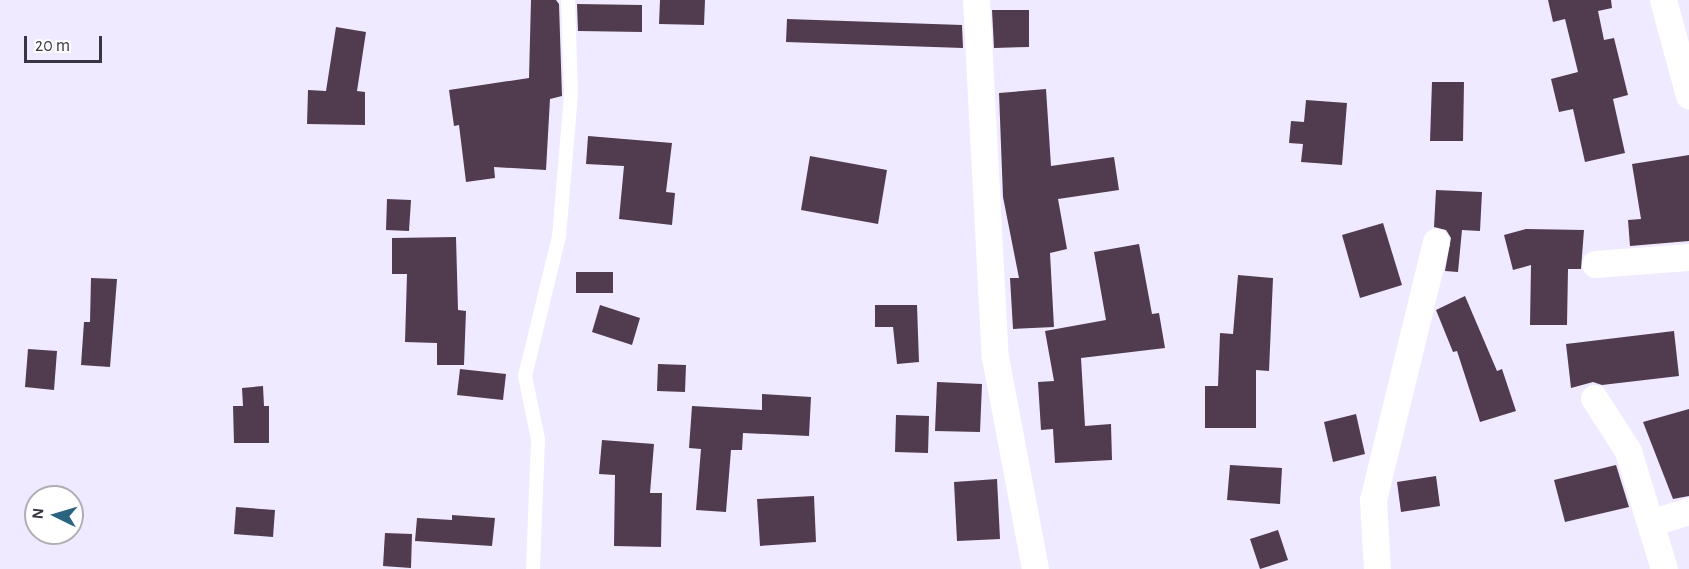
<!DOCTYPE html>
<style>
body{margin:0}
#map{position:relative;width:1689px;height:569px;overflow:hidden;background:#efeaff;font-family:"Alegreya Sans",sans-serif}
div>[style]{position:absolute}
.building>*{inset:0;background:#513b4f}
.lane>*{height:14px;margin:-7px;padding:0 7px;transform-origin:7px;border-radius:7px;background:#fff}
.street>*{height:27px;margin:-13.5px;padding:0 13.5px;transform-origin:13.5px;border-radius:13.5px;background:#fff}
span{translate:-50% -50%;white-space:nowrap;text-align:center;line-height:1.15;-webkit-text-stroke:6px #fff;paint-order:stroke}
.north{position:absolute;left:24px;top:485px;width:60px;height:60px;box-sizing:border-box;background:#fff;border:2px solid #b0aeb3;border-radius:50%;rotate:275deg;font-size:16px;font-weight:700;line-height:24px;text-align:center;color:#393542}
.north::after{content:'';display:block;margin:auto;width:21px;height:27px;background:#2b647e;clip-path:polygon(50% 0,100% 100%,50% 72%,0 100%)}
.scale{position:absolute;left:24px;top:36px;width:78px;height:27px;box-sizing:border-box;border:3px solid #393542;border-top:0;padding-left:8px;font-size:18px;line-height:21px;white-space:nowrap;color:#393542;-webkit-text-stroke:4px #fff;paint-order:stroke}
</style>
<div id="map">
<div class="building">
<i style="clip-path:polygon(531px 0,556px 0,559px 4px,562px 96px,550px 99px,546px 170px,494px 167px,495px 178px,466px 182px,459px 125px,454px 126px,449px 90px,529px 78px)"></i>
<i style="clip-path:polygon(660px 0,705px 0,704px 25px,659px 24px)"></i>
<i style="clip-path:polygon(1548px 0,1611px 0,1612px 8px,1598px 11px,1604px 40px,1614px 38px,1628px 95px,1613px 99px,1625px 153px,1585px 162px,1573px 109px,1559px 112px,1551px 79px,1578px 72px,1565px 19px,1553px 22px)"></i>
<i style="clip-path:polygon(577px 4px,642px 5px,642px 32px,578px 31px)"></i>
<i style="clip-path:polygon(992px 10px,1029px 10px,1029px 47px,994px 48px)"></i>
<i style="clip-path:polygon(787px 19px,962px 25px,963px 48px,786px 42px)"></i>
<i style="clip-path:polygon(336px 27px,366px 32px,357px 91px,365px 92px,365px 125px,307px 124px,308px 90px,326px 91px)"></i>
<i style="clip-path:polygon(1432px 82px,1464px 82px,1463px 141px,1430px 141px)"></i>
<i style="clip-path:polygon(1046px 89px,1051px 166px,1114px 157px,1119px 190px,1058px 199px,1067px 249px,1050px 253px,1054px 327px,1013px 329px,1010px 278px,1019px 278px,1003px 197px,999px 93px)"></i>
<i style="clip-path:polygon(1306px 100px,1347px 103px,1342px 165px,1301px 162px,1303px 144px,1289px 143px,1291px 121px,1304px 122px)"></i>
<i style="clip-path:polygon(588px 136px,672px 143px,666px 192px,675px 193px,672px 225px,619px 219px,624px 166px,586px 164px)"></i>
<i style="clip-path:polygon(1689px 155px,1689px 241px,1630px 246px,1628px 220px,1641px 219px,1632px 164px)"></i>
<i style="clip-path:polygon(810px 156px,887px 170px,878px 224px,801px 210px)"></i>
<i style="clip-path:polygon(1436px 190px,1482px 192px,1480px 231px,1462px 230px,1458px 272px,1445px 271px,1451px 238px,1446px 230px,1434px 227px)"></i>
<i style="clip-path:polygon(387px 199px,411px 200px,409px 231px,386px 230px)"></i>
<i style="clip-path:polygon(1383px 223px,1402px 285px,1360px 298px,1342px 235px)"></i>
<i style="clip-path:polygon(1526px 229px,1584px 230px,1581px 269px,1568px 269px,1567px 325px,1530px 325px,1531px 265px,1513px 270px,1504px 235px)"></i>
<i style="clip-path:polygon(456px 237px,458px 310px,466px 311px,464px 365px,437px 365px,437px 343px,405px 342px,407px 274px,392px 274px,392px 238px)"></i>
<i style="clip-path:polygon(1139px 244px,1152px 314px,1159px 313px,1165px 348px,1081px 358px,1085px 426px,1111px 424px,1112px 460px,1055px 463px,1053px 429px,1041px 430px,1038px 382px,1054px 381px,1045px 331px,1106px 320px,1094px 252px)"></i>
<i style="clip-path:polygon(576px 272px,613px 272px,613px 293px,576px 293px)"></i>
<i style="clip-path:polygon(1238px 275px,1273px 278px,1269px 371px,1256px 370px,1256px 428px,1205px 428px,1205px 386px,1218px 386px,1220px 333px,1233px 334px)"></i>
<i style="clip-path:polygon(91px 278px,117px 279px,110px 367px,81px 365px,84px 322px,90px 322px)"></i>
<i style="clip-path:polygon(1465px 296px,1497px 371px,1502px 369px,1516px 411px,1480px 422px,1457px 351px,1453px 352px,1436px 310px)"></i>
<i style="clip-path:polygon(600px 305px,640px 318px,632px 345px,592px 332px)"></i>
<i style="clip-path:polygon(875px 305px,917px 305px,919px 362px,897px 364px,893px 327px,875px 327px)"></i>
<i style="clip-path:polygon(1674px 331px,1679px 376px,1602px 385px,1593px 382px,1571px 388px,1566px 344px)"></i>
<i style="clip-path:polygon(28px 349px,57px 351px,54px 390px,25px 387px)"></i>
<i style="clip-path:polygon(658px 364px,686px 365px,685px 392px,657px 391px)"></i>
<i style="clip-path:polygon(460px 369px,506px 374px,503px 400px,457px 395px)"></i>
<i style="clip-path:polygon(937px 382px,982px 384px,980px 432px,935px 431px)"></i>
<i style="clip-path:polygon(263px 386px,264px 406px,269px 406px,269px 443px,234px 443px,233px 406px,243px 406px,242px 388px)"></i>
<i style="clip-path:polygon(762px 394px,811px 397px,809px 436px,743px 433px,742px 450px,731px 450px,726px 512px,696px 510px,701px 449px,689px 448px,692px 406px,762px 410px)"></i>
<i style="clip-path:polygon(1689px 409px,1689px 496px,1673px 499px,1643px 422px)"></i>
<i style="clip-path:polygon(1356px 414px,1365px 454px,1333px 462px,1324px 422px)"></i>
<i style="clip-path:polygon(896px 415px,929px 416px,928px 453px,895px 452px)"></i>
<i style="clip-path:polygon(602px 440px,654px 444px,650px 493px,662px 493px,661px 547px,614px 546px,615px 475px,599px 474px)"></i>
<i style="clip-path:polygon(1230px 465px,1282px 468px,1280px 504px,1227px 500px)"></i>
<i style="clip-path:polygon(1616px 465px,1629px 507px,1565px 522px,1554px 480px)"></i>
<i style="clip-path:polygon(1436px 476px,1440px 506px,1401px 512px,1397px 482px)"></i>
<i style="clip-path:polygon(997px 479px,1000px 539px,957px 541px,954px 482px)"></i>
<i style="clip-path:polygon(814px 496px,816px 542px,760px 546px,757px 499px)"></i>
<i style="clip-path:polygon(236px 507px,275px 510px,273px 537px,234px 534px)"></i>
<i style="clip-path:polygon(452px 515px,495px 518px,492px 546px,415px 541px,417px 518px,452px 520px)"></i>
<i style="clip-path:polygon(1278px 530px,1288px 560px,1260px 569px,1250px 539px)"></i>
<i style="clip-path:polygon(385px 533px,412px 534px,411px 568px,383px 566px)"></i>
</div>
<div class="lane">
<i style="left:533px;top:569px;width:130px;rotate:-87.8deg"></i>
<i style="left:538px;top:439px;width:64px;rotate:-101.7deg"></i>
<i style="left:525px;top:376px;width:143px;rotate:-76.3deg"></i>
<i style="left:559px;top:237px;width:143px;rotate:-85.2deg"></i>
<i style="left:571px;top:95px;width:95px;rotate:-91.8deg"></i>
</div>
<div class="street">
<i style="left:976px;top:0;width:358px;rotate:87deg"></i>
<i style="left:995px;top:357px;width:216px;rotate:79.3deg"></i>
<i style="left:1663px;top:0;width:99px;rotate:74.8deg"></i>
<i style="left:1595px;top:264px;width:94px;rotate:-4.3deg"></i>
<i style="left:1594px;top:398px;width:63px;rotate:57.3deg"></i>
<i style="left:1628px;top:451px;width:123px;rotate:73deg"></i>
<i style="left:1653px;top:522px;width:38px;rotate:-17deg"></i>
<i style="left:1377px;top:569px;width:69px;rotate:-93.3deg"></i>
<i style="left:1373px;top:500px;width:266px;rotate:-76.3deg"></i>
</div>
<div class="north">N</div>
<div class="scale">20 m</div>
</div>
